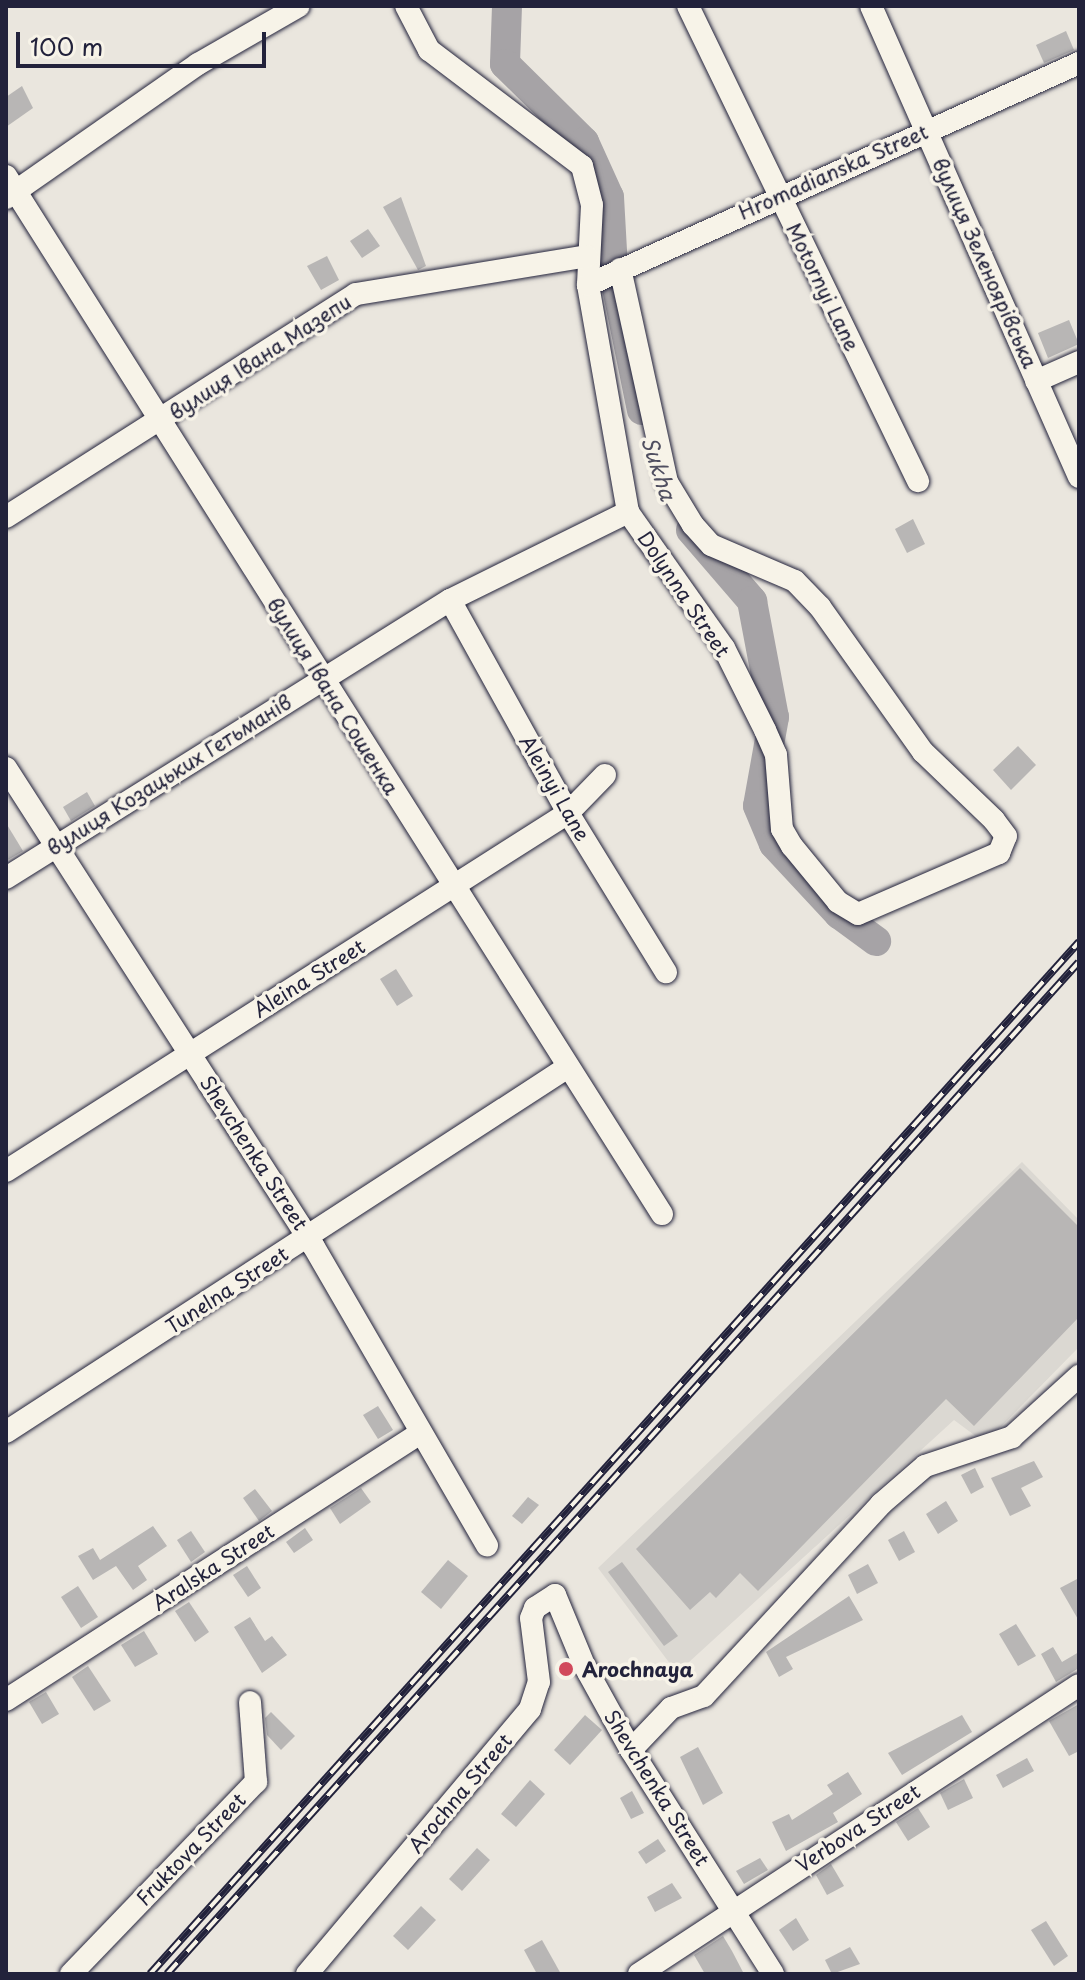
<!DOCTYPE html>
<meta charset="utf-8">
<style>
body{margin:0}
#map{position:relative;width:1085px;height:1980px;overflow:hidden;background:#eae6de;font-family:"Playpen Sans",sans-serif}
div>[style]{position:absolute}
.built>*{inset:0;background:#dbd8d2}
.river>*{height:30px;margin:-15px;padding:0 15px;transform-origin:15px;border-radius:15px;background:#a6a3a6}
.building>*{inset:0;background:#b8b6b5}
.roads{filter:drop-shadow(0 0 2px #22223b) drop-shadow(0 0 2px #22223b)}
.minor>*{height:22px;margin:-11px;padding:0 11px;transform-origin:11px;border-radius:11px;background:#f7f3e8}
.rail>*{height:8px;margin-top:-4px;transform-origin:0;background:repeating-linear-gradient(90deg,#f7f3e8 0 15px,#22223b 0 30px);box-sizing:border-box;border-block:2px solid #22223b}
.dots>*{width:22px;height:22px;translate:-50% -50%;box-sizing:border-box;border:4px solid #f7f3e8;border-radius:50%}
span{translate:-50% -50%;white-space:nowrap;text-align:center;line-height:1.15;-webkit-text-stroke:7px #f7f3e8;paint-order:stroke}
.street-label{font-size:20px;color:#22223b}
.poi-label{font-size:20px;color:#22223b;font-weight:700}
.left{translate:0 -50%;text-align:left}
.water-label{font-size:22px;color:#504f60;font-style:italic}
.frame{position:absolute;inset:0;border:8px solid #22223b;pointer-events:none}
.scale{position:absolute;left:16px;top:32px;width:250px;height:36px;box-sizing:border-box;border:4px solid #22223b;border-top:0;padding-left:10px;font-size:24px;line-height:28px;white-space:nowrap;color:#22223b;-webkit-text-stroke:6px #f7f3e8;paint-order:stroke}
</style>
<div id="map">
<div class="built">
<i style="clip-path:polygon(1022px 1162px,1079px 1220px,1079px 1347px,985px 1443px,954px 1420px,677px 1673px,598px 1568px)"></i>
</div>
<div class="river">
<i style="left:507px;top:6px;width:58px;rotate:92deg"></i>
<i style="left:505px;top:64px;width:111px;rotate:44.6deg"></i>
<i style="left:584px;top:142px;width:60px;rotate:65.6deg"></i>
<i style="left:609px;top:197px;width:71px;rotate:86.8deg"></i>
<i style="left:613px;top:268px;width:145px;rotate:78.5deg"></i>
<i style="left:691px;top:530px;width:94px;rotate:49.3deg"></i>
<i style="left:752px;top:601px;width:118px;rotate:79.3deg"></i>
<i style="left:774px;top:717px;width:90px;rotate:100.2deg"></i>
<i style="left:758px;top:806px;width:41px;rotate:67.2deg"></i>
<i style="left:774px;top:844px;width:96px;rotate:47.1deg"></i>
<i style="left:839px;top:914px;width:46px;rotate:36.1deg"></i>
</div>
<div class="building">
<i style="clip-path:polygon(1066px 31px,1074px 50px,1044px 63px,1036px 45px)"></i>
<i style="clip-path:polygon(22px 86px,33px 108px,6px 127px,6px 97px)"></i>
<i style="clip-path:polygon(401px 197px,426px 266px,418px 270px,383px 207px)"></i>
<i style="clip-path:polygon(368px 229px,380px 246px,362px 258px,350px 241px)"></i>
<i style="clip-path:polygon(327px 256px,339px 280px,321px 290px,307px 266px)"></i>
<i style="clip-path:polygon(1069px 320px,1079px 344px,1048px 358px,1038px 333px)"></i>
<i style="clip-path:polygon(913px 519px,925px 544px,907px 553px,895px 529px)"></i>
<i style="clip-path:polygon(1018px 746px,1036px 765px,1011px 790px,993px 770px)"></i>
<i style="clip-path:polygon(87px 792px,95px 806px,71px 821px,63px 807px)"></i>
<i style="clip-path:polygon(6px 823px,23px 851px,6px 861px)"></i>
<i style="clip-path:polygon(396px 969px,413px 996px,397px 1006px,380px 979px)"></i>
<i style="clip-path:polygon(1020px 1168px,1079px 1227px,1079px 1317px,974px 1426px,946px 1399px,758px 1591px,740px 1573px,716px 1598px,710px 1592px,690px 1610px,636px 1549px)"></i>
<i style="clip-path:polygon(378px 1406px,393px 1430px,378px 1439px,363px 1415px)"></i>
<i style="clip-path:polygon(1034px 1461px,1043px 1477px,1021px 1488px,1031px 1506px,1010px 1516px,991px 1478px)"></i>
<i style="clip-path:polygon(975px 1468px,984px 1487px,971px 1494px,961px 1475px)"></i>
<i style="clip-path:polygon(361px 1488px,371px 1502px,340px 1524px,330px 1508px)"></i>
<i style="clip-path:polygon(255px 1489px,272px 1511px,259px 1521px,243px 1498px)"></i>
<i style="clip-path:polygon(528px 1497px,539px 1505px,522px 1524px,512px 1516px)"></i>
<i style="clip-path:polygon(946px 1501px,958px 1521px,938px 1534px,926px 1514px)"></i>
<i style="clip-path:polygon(153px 1526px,167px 1546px,138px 1566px,147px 1580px,133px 1590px,116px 1566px,93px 1580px,78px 1556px,93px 1548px,100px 1560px)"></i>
<i style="clip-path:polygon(305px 1528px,313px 1540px,294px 1553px,286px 1542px)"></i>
<i style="clip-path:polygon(191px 1531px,205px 1552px,191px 1562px,177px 1540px)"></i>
<i style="clip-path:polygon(904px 1531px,915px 1552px,899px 1561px,888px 1540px)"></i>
<i style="clip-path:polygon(448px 1560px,468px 1576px,441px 1609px,421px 1592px)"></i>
<i style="clip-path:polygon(622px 1562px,678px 1636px,664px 1646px,608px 1572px)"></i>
<i style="clip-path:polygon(868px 1564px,878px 1583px,857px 1594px,848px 1575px)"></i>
<i style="clip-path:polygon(247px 1566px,261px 1588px,248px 1597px,233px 1575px)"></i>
<i style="clip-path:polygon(1079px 1578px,1079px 1621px,1060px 1588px)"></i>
<i style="clip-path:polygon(78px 1586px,98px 1617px,81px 1628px,61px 1597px)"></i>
<i style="clip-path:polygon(849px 1596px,863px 1620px,786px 1657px,793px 1669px,779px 1677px,766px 1652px)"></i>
<i style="clip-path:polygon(189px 1602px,209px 1632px,195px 1642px,175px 1611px)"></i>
<i style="clip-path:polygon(250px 1617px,265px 1641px,272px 1636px,287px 1655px,262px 1673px,234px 1627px)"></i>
<i style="clip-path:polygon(1016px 1624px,1036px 1656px,1018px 1666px,999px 1634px)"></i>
<i style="clip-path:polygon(144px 1631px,158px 1654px,135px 1667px,121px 1645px)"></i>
<i style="clip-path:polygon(1053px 1647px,1062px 1662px,1079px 1652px,1079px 1668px,1056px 1682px,1041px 1654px)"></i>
<i style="clip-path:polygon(88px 1666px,111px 1701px,94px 1711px,72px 1677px)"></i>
<i style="clip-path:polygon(46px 1692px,59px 1714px,42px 1724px,29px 1702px)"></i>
<i style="clip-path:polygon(1079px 1704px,1079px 1751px,1069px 1756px,1049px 1721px)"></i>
<i style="clip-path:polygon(271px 1712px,295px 1736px,281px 1750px,267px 1735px,265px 1718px)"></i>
<i style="clip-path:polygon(585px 1715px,602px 1730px,570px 1765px,554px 1750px)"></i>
<i style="clip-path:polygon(962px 1715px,972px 1732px,902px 1775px,888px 1753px)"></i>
<i style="clip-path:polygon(698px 1747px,723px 1793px,703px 1805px,680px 1757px)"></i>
<i style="clip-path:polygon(1027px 1758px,1034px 1771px,1003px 1788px,996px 1775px)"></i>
<i style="clip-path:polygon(848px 1772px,862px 1794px,833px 1813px,838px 1822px,786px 1851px,772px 1822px,789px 1814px,792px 1820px,833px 1794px,827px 1785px)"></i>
<i style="clip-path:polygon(964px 1779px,973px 1798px,948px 1810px,940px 1793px)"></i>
<i style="clip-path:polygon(530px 1780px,545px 1794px,516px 1827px,501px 1814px)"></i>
<i style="clip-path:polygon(632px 1791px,644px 1813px,631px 1819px,620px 1798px)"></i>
<i style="clip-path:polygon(918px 1808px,930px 1827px,908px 1841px,896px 1822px)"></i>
<i style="clip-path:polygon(658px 1839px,666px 1851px,646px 1864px,638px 1852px)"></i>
<i style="clip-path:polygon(477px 1848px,490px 1860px,462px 1891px,449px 1879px)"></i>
<i style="clip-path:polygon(760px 1858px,768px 1870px,744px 1884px,736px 1871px)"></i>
<i style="clip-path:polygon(831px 1864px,844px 1886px,827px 1895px,816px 1875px)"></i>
<i style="clip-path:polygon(672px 1883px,682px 1898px,655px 1912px,647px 1897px)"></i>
<i style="clip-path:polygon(421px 1906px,436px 1920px,408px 1950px,393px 1936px)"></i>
<i style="clip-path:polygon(796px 1918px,809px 1940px,793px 1951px,779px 1930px)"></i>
<i style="clip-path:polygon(1046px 1921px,1068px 1956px,1054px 1966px,1031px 1930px)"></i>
<i style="clip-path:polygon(723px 1936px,732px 1951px,744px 1974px,705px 1974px,694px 1955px)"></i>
<i style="clip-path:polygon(542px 1940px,561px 1974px,537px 1974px,524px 1950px)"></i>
<i style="clip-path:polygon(850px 1947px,860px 1964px,832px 1974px,825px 1960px)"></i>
</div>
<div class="roads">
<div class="minor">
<i style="left:406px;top:6px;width:50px;rotate:62.4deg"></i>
<i style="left:429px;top:50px;width:192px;rotate:37.2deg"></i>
<i style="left:582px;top:166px;width:40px;rotate:75.6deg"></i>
<i style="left:592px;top:205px;width:80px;rotate:92.9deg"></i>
<i style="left:588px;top:285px;width:230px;rotate:80deg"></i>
<i style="left:628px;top:512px;width:166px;rotate:54.8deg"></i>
<i style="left:724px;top:648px;width:92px;rotate:63.4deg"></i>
<i style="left:765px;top:730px;width:27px;rotate:66deg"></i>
<i style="left:776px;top:755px;width:74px;rotate:85.4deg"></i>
<i style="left:782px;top:829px;width:20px;rotate:60deg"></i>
<i style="left:792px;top:846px;width:72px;rotate:50.6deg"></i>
<i style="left:838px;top:902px;width:23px;rotate:31deg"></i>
<i style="left:858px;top:914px;width:154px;rotate:-23.4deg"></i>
<i style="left:999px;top:853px;width:18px;rotate:-68deg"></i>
<i style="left:1006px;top:836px;width:20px;rotate:-127deg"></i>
<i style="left:994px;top:820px;width:98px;rotate:-136.2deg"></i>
<i style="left:923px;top:752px;width:178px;rotate:-125.4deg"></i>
<i style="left:820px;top:607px;width:36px;rotate:-134deg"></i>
<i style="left:795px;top:581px;width:91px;rotate:-156.8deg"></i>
<i style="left:711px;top:545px;width:27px;rotate:-132deg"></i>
<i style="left:693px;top:525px;width:50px;rotate:-121.2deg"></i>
<i style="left:667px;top:482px;width:218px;rotate:-102.4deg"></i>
<i style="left:688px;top:6px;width:528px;rotate:64.16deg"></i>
<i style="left:871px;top:6px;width:515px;rotate:66.17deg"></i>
<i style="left:6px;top:176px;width:1228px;rotate:57.71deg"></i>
<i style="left:6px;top:198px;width:234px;rotate:-34.9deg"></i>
<i style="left:198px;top:64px;width:116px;rotate:-29.9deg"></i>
<i style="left:588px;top:285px;width:539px;rotate:-24.33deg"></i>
<i style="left:1036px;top:381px;width:47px;rotate:-23.8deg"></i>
<i style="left:6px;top:517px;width:415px;rotate:-32.5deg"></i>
<i style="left:356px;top:294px;width:234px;rotate:-9.3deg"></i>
<i style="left:450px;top:600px;width:244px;rotate:61deg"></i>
<i style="left:568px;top:813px;width:187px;rotate:58.4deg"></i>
<i style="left:6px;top:768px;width:569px;rotate:57.26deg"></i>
<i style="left:314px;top:1247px;width:345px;rotate:59.9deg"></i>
<i style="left:6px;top:878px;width:524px;rotate:-32.05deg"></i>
<i style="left:450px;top:600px;width:199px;rotate:-26.3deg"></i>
<i style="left:6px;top:1171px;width:666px;rotate:-32.5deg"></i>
<i style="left:568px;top:813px;width:53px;rotate:-45.8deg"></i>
<i style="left:6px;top:1432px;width:670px;rotate:-33deg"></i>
<i style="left:6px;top:1700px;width:493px;rotate:-32.8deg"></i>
<i style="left:631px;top:1750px;width:58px;rotate:-46.4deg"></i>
<i style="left:671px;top:1708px;width:35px;rotate:-20deg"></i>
<i style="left:704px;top:1696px;width:261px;rotate:-47.3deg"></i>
<i style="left:881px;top:1504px;width:58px;rotate:-40.8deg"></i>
<i style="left:925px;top:1466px;width:92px;rotate:-18.4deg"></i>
<i style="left:1012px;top:1437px;width:91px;rotate:-42.3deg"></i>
<i style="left:71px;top:1974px;width:267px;rotate:-46.1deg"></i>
<i style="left:256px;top:1782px;width:80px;rotate:-94.3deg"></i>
<i style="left:307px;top:1974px;width:346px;rotate:-49.9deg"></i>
<i style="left:530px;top:1709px;width:28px;rotate:-72deg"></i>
<i style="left:539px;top:1682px;width:64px;rotate:-97.1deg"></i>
<i style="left:531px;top:1618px;width:11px;rotate:-68deg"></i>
<i style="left:535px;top:1608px;width:24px;rotate:-33deg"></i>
<i style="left:555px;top:1595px;width:76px;rotate:67.5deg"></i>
<i style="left:584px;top:1665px;width:97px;rotate:61.1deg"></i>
<i style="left:631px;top:1750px;width:265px;rotate:57.6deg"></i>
<i style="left:639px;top:1974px;width:526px;rotate:-33.3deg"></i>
</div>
</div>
<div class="rail">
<i style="left:150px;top:1974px;width:1389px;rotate:-48.01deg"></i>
<i style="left:167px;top:1974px;width:1362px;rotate:-47.98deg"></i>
</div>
<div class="dots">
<i style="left:566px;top:1669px;background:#d1495b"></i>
</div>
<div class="street-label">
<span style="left:833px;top:172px;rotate:-24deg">Hromadianska Street</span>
<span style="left:985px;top:263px;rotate:66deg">вулиця Зеленоярівська</span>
<span style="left:823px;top:287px;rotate:64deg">Motornyi Lane</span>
<span style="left:260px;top:357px;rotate:-33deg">вулиця Івана Мазепи</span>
<span style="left:684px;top:594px;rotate:56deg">Dolynna Street</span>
<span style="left:333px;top:696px;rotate:58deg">вулиця Івана Сошенка</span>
<span style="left:169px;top:775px;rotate:-32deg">вулиця Козацьких Гетьманів</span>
<span style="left:555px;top:788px;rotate:60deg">Aleinyi Lane</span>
<span style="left:309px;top:978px;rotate:-32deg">Aleina Street</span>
<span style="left:254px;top:1153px;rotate:57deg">Shevchenka Street</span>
<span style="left:227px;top:1290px;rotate:-33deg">Tunelna Street</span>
<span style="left:213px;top:1567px;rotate:-33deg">Aralska Street</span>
<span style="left:657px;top:1788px;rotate:58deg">Shevchenka Street</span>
<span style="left:460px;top:1793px;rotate:-50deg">Arochna Street</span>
<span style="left:858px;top:1828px;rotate:-33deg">Verbova Street</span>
<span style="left:191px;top:1849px;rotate:-46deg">Fruktova Street</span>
</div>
<div class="poi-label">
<span class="left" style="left:582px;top:1669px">Arochnaya</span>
</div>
<div class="water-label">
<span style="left:660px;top:468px;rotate:72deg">Sukha</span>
</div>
<div class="frame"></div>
<div class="scale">100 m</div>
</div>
